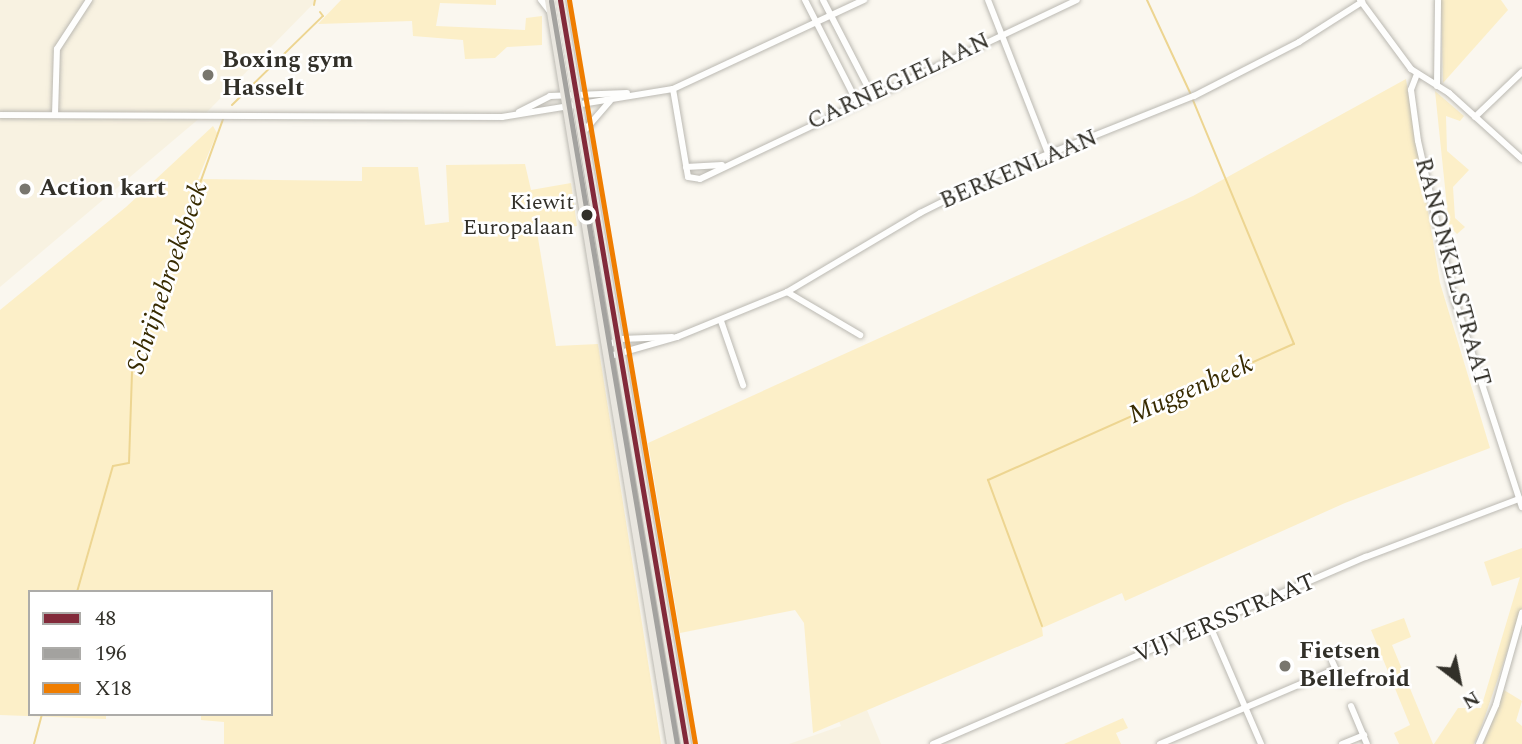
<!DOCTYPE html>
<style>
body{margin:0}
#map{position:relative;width:1522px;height:744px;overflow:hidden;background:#faf7ef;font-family:Spectral,serif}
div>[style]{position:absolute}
.built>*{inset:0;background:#f8f2e1}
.green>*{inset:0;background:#fcefc8}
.stream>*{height:2px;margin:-1px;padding:0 1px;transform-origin:1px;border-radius:1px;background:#edd591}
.roads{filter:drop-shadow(0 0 2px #bbb9b2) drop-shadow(0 0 2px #bbb9b2)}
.minor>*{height:6px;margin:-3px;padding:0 3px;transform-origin:3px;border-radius:3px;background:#fefefd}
.primary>*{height:10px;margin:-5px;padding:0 5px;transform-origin:5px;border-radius:5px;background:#e9e6df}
.bus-1>*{height:5px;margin:-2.5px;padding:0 2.5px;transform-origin:2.5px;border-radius:2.5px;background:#822a3a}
.bus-2>*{height:5px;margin:-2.5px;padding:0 2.5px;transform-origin:2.5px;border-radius:2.5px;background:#a3a29f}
.bus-3>*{height:5px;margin:-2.5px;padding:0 2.5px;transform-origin:2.5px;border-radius:2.5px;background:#ef7d00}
.dots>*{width:19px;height:19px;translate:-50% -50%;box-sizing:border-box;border:4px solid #fff;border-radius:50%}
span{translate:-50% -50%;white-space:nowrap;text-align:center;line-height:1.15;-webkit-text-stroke:5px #fff;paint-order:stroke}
.bus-label{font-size:22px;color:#323029}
.right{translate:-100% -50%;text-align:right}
.poi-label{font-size:24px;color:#323029;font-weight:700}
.left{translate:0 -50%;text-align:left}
.street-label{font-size:24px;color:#323029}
.water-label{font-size:26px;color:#382b01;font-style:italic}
.legend{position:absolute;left:28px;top:590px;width:245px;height:126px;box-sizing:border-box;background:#fff;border:2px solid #adaca9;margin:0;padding:9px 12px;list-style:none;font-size:21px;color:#323029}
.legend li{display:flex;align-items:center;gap:14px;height:35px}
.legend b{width:35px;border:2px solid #adaca9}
.north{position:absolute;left:1424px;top:646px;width:70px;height:70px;-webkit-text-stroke:5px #fff;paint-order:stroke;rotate:148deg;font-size:19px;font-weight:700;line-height:28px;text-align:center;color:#323029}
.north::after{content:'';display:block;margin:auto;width:24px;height:32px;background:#323029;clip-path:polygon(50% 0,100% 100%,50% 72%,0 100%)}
</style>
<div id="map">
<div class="built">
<i style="clip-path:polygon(0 0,317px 0,208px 111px,0 287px)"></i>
<i style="clip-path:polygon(867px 710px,881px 744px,789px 744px,841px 726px,839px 721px)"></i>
</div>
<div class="green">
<i style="clip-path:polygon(341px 0,496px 0,496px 5px,440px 3px,436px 26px,525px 30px,526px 18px,542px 16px,542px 45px,507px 47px,495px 58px,465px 59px,463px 40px,413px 36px,412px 21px,318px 24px)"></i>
<i style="clip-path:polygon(1441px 0,1501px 0,1508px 10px,1443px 83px)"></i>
<i style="clip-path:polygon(1406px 79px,1440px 283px,1490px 448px,1345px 503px,1125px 601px,1122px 593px,1042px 628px,1043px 636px,813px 733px,804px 623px,795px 610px,680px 633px,648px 443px,1193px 196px)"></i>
<i style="clip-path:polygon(1435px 91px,1464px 116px,1460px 121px,1446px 116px,1447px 151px,1469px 170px,1453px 187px,1455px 218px,1465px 227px,1457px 234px,1449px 226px)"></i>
<i style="clip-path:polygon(213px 126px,217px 133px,198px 179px,362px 181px,362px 167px,418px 167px,425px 225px,449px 222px,446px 165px,525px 164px,531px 190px,571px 183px,577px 226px,537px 232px,556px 346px,598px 344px,661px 744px,224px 744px,224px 722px,201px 720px,201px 714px,271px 714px,271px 592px,30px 592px,30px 714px,106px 714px,106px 719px,0 715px,0 310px,126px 207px)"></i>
<i style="clip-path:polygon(1522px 548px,1522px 608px,1482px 725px,1474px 744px,1434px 744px,1458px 708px,1481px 708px,1520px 577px,1492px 586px,1484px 562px)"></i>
<i style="clip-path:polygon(1404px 618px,1411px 637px,1392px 645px,1433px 744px,1399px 744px,1394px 733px,1410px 725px,1371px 630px)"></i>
<i style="clip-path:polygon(1504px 690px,1522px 701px,1516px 721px,1522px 726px,1522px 744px,1483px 744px)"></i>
<i style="clip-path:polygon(1123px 718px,1128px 728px,1116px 733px,1121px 744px,1064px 744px)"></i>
</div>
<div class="stream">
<i style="left:1147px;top:0;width:105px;rotate:65.1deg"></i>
<i style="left:314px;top:5px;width:5px;rotate:-79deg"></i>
<i style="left:232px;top:105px;width:127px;rotate:-44.4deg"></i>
<i style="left:323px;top:16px;width:5px;rotate:-127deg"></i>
<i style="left:77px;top:592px;width:131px;rotate:-74.1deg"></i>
<i style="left:113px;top:466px;width:16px;rotate:-11deg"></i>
<i style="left:129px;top:463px;width:91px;rotate:-88.1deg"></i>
<i style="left:132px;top:372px;width:269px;rotate:-70.2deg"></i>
<i style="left:1042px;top:626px;width:156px;rotate:-110.3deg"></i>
<i style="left:988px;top:480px;width:335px;rotate:-24deg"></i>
<i style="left:1294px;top:344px;width:264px;rotate:-112.5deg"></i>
<i style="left:34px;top:744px;width:31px;rotate:-75deg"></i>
</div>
<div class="roads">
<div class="minor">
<i style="left:541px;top:0;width:18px;rotate:52deg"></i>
<i style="left:805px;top:0;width:114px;rotate:63deg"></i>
<i style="left:823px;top:0;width:107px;rotate:62.7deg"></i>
<i style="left:988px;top:0;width:164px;rotate:68.6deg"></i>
<i style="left:1360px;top:0;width:86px;rotate:53.5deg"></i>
<i style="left:1411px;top:69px;width:45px;rotate:32.3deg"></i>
<i style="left:1449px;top:93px;width:98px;rotate:42.1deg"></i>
<i style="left:1417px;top:74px;width:17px;rotate:111deg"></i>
<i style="left:1411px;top:90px;width:51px;rotate:82.2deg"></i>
<i style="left:1418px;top:141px;width:161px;rotate:77.1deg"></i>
<i style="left:1454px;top:298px;width:220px;rotate:72deg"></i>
<i style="left:1437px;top:86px;width:86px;rotate:-89.3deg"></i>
<i style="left:673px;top:89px;width:89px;rotate:80.3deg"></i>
<i style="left:688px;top:177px;width:12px;rotate:9deg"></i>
<i style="left:700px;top:179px;width:417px;rotate:-25.4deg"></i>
<i style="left:519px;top:112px;width:35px;rotate:-27deg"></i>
<i style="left:550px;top:96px;width:77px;rotate:-2.2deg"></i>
<i style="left:0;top:115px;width:502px;rotate:0.23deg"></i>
<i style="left:502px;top:117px;width:173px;rotate:-9.3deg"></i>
<i style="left:673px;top:89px;width:211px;rotate:-25deg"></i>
<i style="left:55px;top:115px;width:66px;rotate:-88.3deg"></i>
<i style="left:57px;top:49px;width:59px;rotate:-56.9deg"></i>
<i style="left:1475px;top:117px;width:65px;rotate:-43.8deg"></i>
<i style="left:584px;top:131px;width:40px;rotate:-49deg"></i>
<i style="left:686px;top:167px;width:36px;rotate:-3deg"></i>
<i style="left:787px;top:292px;width:85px;rotate:30.5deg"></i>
<i style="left:721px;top:321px;width:68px;rotate:71deg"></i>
<i style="left:608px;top:345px;width:14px;rotate:-25deg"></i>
<i style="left:621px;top:339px;width:51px;rotate:-2.2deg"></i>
<i style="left:610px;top:356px;width:70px;rotate:-15.8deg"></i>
<i style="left:677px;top:337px;width:119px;rotate:-22.2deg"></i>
<i style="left:787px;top:292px;width:155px;rotate:-30.7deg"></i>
<i style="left:920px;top:213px;width:85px;rotate:-26.6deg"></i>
<i style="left:996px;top:175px;width:213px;rotate:-21.8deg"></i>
<i style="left:1194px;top:96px;width:118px;rotate:-27.2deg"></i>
<i style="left:1299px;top:42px;width:75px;rotate:-32.4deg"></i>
<i style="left:1210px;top:626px;width:129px;rotate:66.6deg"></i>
<i style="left:1332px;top:661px;width:24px;rotate:66deg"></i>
<i style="left:1351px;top:706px;width:41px;rotate:67.2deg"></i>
<i style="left:933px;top:744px;width:472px;rotate:-23.4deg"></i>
<i style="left:1366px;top:557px;width:164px;rotate:-20.8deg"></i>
<i style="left:1160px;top:744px;width:191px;rotate:-23.1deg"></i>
<i style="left:1342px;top:744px;width:24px;rotate:-22deg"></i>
<i style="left:1479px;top:744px;width:43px;rotate:-66.4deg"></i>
<i style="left:1496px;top:705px;width:96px;rotate:-74.2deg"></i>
</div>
<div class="primary">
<i style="left:550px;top:0;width:754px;rotate:80.69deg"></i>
<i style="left:560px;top:0;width:755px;rotate:80.39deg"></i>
</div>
</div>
<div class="bus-1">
<i style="left:560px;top:0;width:755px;rotate:80.39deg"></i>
</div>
<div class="bus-2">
<i style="left:551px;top:1px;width:754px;rotate:80.38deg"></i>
</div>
<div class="bus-3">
<i style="left:569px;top:0;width:754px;rotate:80.38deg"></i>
</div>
<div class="dots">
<i style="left:208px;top:75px;background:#78766e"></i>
<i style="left:25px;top:189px;background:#78766e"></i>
<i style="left:587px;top:215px;background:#323029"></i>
<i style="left:1285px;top:666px;background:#78766e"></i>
</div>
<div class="bus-label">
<span class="right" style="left:574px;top:215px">Kiewit<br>Europalaan</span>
</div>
<div class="poi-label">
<span class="left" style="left:222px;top:75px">Boxing gym<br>Hasselt</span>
<span class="left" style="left:39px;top:189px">Action kart</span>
<span class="left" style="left:1299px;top:666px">Fietsen<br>Bellefroid</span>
</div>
<div class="street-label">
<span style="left:899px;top:82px;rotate:-25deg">CARNEGIELAAN</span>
<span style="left:1019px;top:170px;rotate:-23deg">BERKENLAAN</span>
<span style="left:1452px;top:272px;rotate:75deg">RANONKELSTRAAT</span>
<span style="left:1225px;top:619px;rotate:-23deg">VIJVERSSTRAAT</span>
</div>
<div class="water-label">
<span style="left:168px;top:278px;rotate:-71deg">Schrijnebroeksbeek</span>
<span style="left:1191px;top:390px;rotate:-24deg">Muggenbeek</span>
</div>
<ul class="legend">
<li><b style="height:9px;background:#822a3a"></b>48</li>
<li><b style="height:9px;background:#a3a29f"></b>196</li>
<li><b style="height:9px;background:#ef7d00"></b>X18</li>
</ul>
<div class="north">N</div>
</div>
